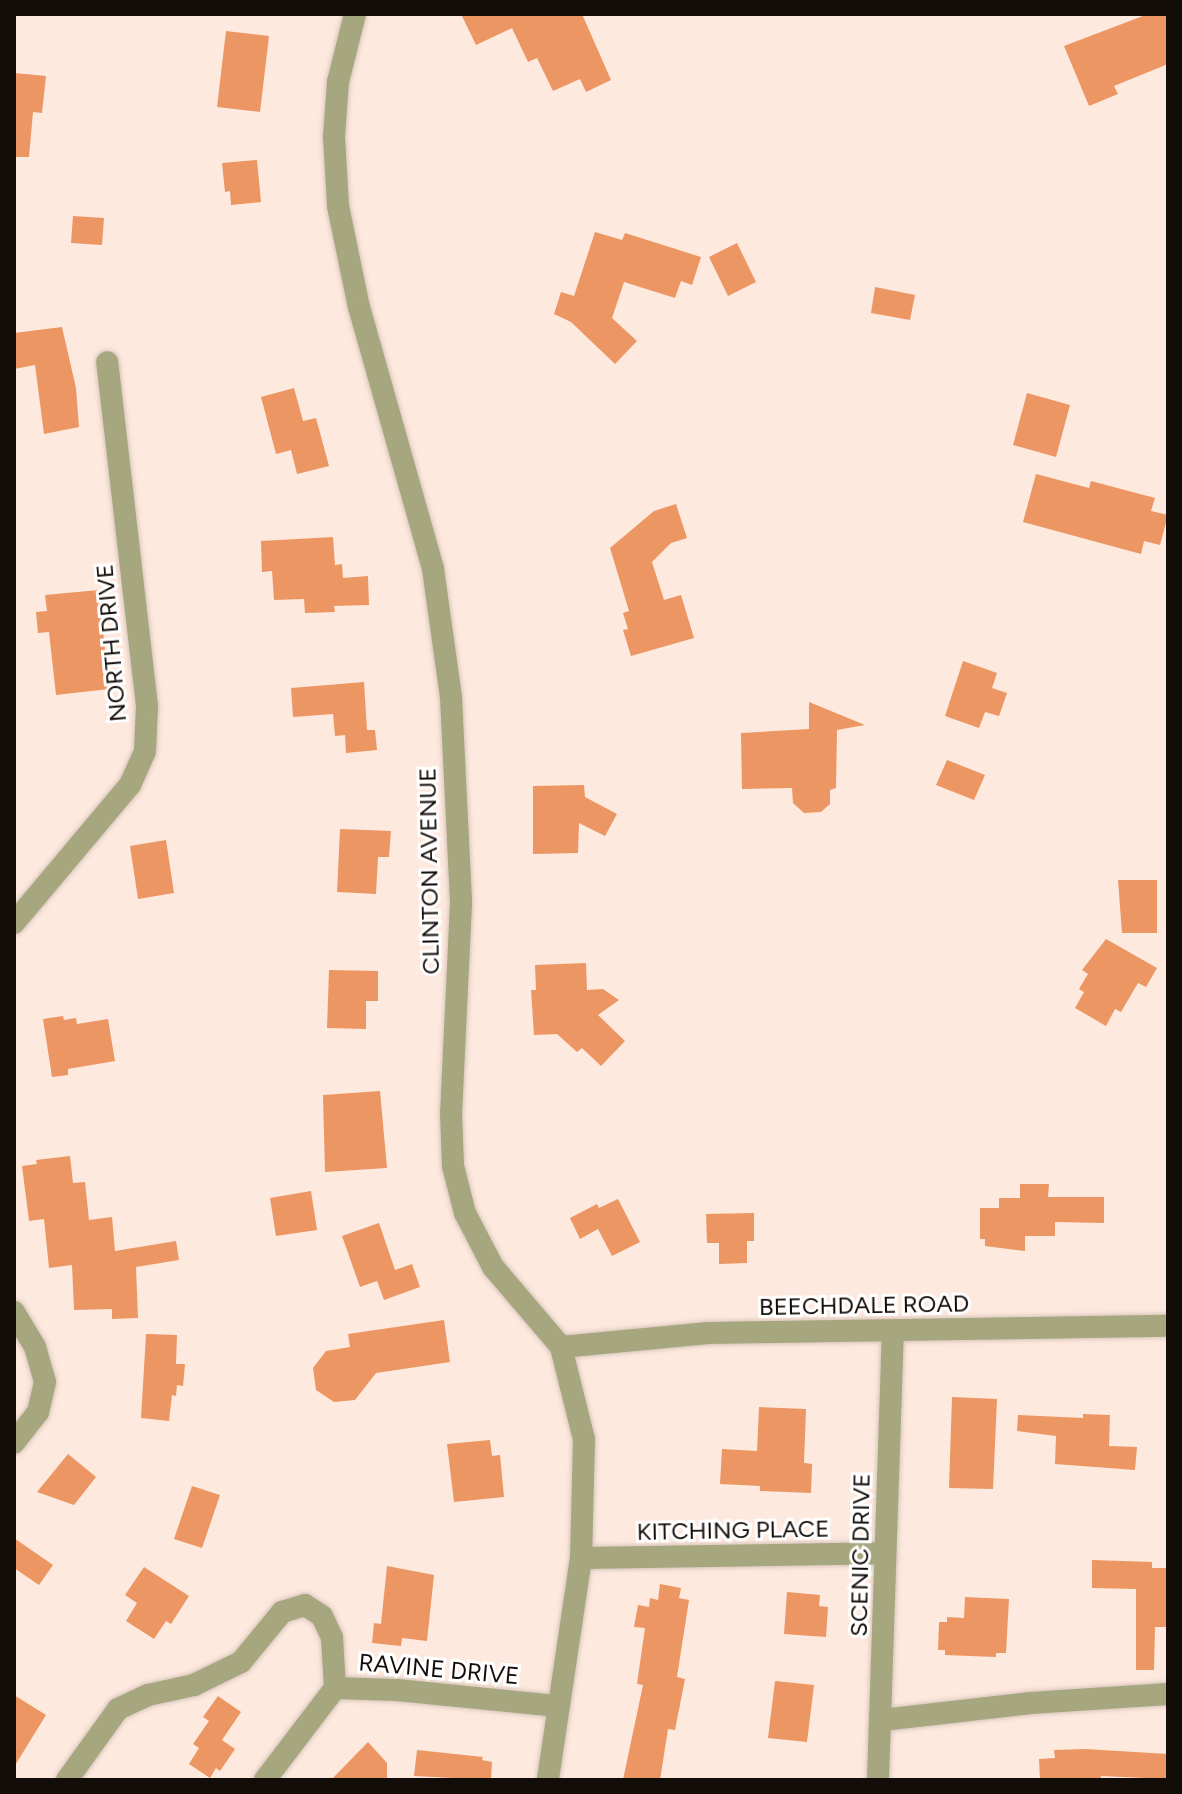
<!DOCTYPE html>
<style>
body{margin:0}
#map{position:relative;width:1182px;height:1794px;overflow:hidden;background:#fee9de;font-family:Figtree,sans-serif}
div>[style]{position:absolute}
.building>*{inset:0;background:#ec9663}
.roads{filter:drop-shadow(0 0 2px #d8c6bc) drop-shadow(0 0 2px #d8c6bc)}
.street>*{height:22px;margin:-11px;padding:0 11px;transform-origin:11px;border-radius:11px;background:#a6a77f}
span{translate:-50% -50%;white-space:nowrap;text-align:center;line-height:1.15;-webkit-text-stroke:6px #fff;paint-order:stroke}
.street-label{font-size:24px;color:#130d09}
.frame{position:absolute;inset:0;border:16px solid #130d09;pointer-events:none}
</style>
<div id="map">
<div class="building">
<i style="clip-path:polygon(461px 14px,582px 14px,611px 80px,586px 92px,580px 79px,553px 91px,537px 58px,528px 62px,512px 28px,476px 45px)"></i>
<i style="clip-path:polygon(1148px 14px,1168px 14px,1168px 64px,1114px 86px,1118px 94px,1089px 106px,1064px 46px)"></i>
<i style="clip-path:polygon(226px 31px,269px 36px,260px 112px,217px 107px)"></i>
<i style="clip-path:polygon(14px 73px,46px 76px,42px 113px,33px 112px,29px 157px,14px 157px)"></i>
<i style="clip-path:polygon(257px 160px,261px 202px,231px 205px,230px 191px,225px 192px,222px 163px)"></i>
<i style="clip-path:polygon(73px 216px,104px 218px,102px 245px,71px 243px)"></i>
<i style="clip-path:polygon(595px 232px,622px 240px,625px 233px,701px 257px,692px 285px,681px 281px,675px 298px,624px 282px,612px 318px,637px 341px,615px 364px,571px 322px,554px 314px,561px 292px,574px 296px)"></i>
<i style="clip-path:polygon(737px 243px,756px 282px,728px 296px,709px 257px)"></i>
<i style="clip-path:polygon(875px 287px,915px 295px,910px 320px,871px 313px)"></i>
<i style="clip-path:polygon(62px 327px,76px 388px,79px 427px,44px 434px,35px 365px,14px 369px,14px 333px)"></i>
<i style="clip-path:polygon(294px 388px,303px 421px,316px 418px,329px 466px,297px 474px,291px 450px,276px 454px,261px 397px)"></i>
<i style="clip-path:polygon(1027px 393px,1070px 405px,1056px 457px,1013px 445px)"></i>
<i style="clip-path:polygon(1036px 474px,1089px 488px,1091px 481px,1155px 498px,1151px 511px,1168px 515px,1160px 545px,1144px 541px,1141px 554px,1023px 522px)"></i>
<i style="clip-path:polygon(676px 504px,687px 538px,671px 543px,652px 562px,664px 600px,681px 595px,694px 638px,631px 656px,623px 630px,628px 629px,623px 613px,629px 611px,610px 548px,654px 511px)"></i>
<i style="clip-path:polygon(333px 537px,335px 565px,342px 564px,343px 578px,368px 576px,369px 605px,334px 606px,335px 612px,305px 613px,304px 599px,274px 600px,272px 571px,262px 572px,261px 541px)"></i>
<i style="clip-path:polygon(99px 590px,109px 689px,56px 695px,49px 632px,38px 633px,36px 612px,47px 611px,45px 595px)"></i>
<i style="clip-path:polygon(963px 661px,997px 673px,992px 688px,1007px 693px,999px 716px,985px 712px,979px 728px,945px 716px)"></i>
<i style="clip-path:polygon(364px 682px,367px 730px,375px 730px,377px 750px,346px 753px,345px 735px,335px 736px,333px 714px,293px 717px,291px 688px)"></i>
<i style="clip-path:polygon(809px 702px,865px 725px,837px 730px,836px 788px,830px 790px,830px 804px,821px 812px,804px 813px,793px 803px,792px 788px,742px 789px,741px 733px,809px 729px)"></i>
<i style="clip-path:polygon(947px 760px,985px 775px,974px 800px,936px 785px)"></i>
<i style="clip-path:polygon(584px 785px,585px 797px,617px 814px,605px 836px,579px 823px,578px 853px,533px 854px,533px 786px)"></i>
<i style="clip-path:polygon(340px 829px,391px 831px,389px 857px,378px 857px,376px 894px,337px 892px)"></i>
<i style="clip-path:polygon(166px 840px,174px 893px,138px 899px,130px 846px)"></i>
<i style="clip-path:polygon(1118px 880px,1157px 880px,1157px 933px,1122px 933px)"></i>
<i style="clip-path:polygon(1106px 939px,1157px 968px,1146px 987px,1138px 983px,1121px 1012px,1115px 1009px,1106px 1026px,1075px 1008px,1084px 992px,1079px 989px,1088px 974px,1082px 970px)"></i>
<i style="clip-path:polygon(586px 963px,587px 990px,603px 989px,619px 1000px,598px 1015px,625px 1041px,601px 1066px,582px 1048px,577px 1052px,557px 1034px,534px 1035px,531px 990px,536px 990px,535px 965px)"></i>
<i style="clip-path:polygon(329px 970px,378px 971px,378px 1001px,366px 1001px,366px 1029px,327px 1028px)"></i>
<i style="clip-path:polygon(63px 1016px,64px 1020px,76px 1018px,77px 1024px,108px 1019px,115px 1061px,68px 1069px,68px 1075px,52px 1077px,43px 1019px)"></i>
<i style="clip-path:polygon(380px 1091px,387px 1168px,325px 1172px,323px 1095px)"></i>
<i style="clip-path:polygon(70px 1156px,73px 1183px,85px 1182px,89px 1220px,112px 1217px,115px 1251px,176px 1241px,179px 1260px,136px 1267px,138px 1318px,112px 1319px,112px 1309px,74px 1310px,72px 1265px,49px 1268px,44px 1219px,29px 1221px,22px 1166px,37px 1164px,36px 1160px)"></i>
<i style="clip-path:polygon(1020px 1184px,1049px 1184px,1048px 1197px,1104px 1197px,1104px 1223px,1055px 1222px,1055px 1236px,1025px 1236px,1025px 1251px,985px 1246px,985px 1239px,980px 1239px,980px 1208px,999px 1208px,999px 1198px,1020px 1198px)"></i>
<i style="clip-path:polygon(311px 1191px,317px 1230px,276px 1236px,270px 1198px)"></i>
<i style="clip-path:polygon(618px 1199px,640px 1242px,612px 1256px,598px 1229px,580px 1239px,570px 1218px,597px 1204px,599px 1208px)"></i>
<i style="clip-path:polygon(754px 1213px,754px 1241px,747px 1241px,747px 1263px,719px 1264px,719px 1243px,707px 1243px,706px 1214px)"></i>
<i style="clip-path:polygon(379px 1223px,395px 1270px,412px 1264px,420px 1287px,384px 1300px,377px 1281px,360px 1287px,342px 1236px)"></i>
<i style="clip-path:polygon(444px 1320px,450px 1362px,376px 1373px,355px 1400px,334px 1402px,316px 1390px,313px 1368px,326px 1351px,350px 1347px,348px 1334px)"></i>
<i style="clip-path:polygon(146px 1334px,177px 1335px,176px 1364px,185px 1364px,183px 1386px,177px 1385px,176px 1396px,172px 1395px,169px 1421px,141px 1418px)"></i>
<i style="clip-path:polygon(952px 1397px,997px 1399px,993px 1489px,949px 1488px)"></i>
<i style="clip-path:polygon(759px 1407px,806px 1409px,804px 1463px,812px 1464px,811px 1493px,760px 1491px,760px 1486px,720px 1484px,722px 1449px,757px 1451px)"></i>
<i style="clip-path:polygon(1083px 1414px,1110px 1415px,1109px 1446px,1137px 1447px,1135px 1470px,1055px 1464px,1056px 1436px,1017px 1431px,1018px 1415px,1083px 1418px)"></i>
<i style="clip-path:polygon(490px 1440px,492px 1456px,500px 1455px,504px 1497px,454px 1502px,447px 1444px)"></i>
<i style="clip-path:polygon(68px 1454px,96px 1477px,74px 1505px,37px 1492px)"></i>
<i style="clip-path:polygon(192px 1486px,220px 1495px,202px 1548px,174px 1539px)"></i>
<i style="clip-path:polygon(14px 1538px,53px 1565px,39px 1585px,14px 1568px)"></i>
<i style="clip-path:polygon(1092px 1560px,1152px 1562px,1152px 1568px,1168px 1568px,1168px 1627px,1155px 1627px,1154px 1670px,1136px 1670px,1136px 1589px,1092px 1588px)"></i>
<i style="clip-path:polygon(387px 1566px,434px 1575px,427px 1641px,402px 1638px,401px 1646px,372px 1643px,374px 1623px,381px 1624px)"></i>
<i style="clip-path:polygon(144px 1567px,189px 1596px,171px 1624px,166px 1621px,154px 1639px,126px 1621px,137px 1603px,125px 1595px)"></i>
<i style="clip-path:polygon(660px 1584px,681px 1588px,679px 1598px,689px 1600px,677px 1677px,685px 1679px,675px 1730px,668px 1729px,660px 1780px,623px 1780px,643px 1685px,637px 1684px,645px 1628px,634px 1627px,638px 1605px,649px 1607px,650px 1598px,658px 1600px)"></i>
<i style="clip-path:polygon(787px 1592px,820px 1595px,819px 1606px,828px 1607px,826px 1637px,784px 1634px)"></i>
<i style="clip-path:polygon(965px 1597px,1009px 1599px,1006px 1653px,996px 1653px,996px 1657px,945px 1655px,945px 1650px,938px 1650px,939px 1622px,947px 1622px,947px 1617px,964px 1618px)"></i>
<i style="clip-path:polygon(775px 1681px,814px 1685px,807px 1742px,768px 1738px)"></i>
<i style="clip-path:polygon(14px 1695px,46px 1715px,14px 1767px)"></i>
<i style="clip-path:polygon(218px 1696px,241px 1712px,222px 1740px,235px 1749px,220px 1771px,216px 1768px,210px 1778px,189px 1764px,199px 1748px,193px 1744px,209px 1721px,203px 1717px)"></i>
<i style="clip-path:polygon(368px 1742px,387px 1763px,387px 1780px,331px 1780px)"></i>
<i style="clip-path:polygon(1085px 1749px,1168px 1754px,1168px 1779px,1101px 1776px,1101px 1780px,1040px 1780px,1039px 1759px,1055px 1758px,1054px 1750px)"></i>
<i style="clip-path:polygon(417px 1750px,483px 1757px,482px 1760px,492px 1762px,491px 1780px,414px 1776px)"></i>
</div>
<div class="roads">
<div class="street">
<i style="left:355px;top:14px;width:70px;rotate:104deg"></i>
<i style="left:338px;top:82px;width:54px;rotate:94.2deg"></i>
<i style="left:334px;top:136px;width:70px;rotate:86.7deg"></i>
<i style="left:338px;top:206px;width:103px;rotate:78.3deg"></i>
<i style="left:359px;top:307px;width:272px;rotate:74.2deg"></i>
<i style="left:433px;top:569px;width:129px;rotate:82deg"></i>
<i style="left:451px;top:697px;width:206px;rotate:87.2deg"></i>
<i style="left:461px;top:903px;width:210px;rotate:92.7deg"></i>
<i style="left:451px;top:1113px;width:53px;rotate:87.8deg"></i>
<i style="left:453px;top:1166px;width:49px;rotate:75.7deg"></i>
<i style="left:465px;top:1213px;width:61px;rotate:62.6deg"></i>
<i style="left:493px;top:1267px;width:105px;rotate:49.6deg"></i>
<i style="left:561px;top:1347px;width:95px;rotate:76deg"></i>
<i style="left:584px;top:1439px;width:119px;rotate:91.4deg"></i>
<i style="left:581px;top:1558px;width:224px;rotate:98.5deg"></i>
<i style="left:14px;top:923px;width:180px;rotate:-50deg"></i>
<i style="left:130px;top:785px;width:37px;rotate:-66deg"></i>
<i style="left:145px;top:751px;width:45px;rotate:-87.5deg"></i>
<i style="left:147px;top:706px;width:346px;rotate:-96.6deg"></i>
<i style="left:14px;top:1312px;width:41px;rotate:59deg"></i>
<i style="left:35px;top:1347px;width:36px;rotate:74deg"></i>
<i style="left:45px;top:1382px;width:31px;rotate:103deg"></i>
<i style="left:38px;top:1412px;width:39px;rotate:128deg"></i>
<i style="left:561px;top:1347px;width:148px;rotate:-5.4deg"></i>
<i style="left:708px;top:1333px;width:460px;rotate:-0.9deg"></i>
<i style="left:581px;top:1558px;width:304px;rotate:-0.9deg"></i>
<i style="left:335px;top:1688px;width:62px;rotate:1.8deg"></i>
<i style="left:397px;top:1690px;width:162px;rotate:5.7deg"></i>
<i style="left:882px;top:1720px;width:150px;rotate:-6.5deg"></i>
<i style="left:1031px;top:1703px;width:137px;rotate:-3.8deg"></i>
<i style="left:67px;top:1780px;width:87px;rotate:-54.3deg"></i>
<i style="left:118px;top:1709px;width:33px;rotate:-25deg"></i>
<i style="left:148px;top:1695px;width:47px;rotate:-12.3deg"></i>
<i style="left:194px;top:1685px;width:52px;rotate:-26.1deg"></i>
<i style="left:241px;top:1662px;width:65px;rotate:-50.6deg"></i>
<i style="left:282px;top:1612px;width:24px;rotate:-17deg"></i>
<i style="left:305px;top:1605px;width:20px;rotate:33deg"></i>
<i style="left:322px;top:1616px;width:23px;rotate:65deg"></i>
<i style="left:332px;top:1637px;width:51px;rotate:86.6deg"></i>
<i style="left:265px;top:1780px;width:116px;rotate:-52.7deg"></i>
<i style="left:878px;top:1780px;width:448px;rotate:-88.1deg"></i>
</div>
</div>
<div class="street-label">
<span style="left:111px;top:643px;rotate:-95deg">NORTH DRIVE</span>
<span style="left:429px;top:871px;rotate:-91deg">CLINTON AVENUE</span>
<span style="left:864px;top:1305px;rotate:-1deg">BEECHDALE ROAD</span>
<span style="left:733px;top:1530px;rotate:-1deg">KITCHING PLACE</span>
<span style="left:860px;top:1555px;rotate:-89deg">SCENIC DRIVE</span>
<span style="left:439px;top:1669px;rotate:5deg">RAVINE DRIVE</span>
</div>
<div class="frame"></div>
</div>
